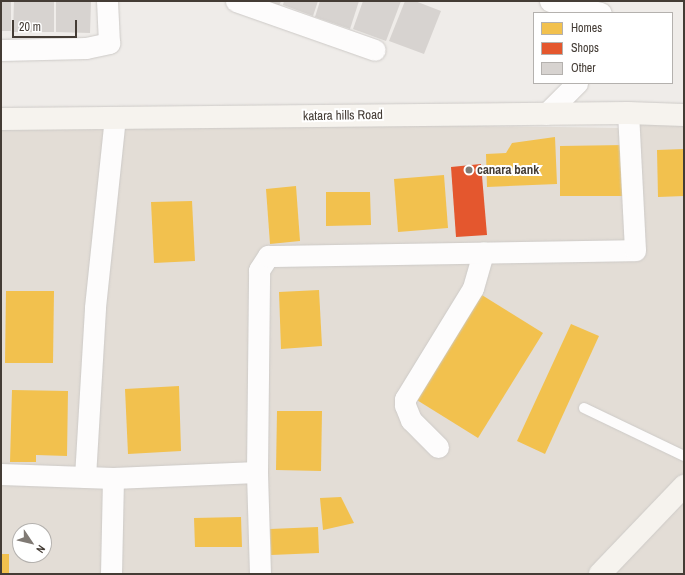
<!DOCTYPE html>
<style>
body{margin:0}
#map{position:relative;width:685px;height:575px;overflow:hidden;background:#efece9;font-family:"Archivo Narrow",sans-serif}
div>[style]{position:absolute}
.residential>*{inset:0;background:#e3ddd6}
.homes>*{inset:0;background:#f2c14e}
.shops>*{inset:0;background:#e4572e}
.building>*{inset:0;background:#d7d3d0}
.roads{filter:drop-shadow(0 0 1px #cdcac7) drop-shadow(0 0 1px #cdcac7)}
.lane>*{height:10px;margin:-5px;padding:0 5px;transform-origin:5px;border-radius:5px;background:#fdfcfc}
.street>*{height:21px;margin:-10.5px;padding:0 10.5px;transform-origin:10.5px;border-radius:10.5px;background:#fdfcfc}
.secondary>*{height:22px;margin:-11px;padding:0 11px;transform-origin:11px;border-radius:11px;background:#f6f3ee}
.dots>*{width:11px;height:11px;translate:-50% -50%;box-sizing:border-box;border:2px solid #fff;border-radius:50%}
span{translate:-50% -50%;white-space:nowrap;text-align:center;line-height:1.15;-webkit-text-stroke:4px #fff;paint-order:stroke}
.street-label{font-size:13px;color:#443c35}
.poi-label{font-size:13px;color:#443c35;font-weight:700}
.left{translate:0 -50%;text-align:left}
.frame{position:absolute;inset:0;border:2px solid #443c35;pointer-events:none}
.legend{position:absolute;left:533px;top:12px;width:140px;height:72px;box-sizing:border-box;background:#fff;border:1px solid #b4b1ae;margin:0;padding:5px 7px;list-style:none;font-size:12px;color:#443c35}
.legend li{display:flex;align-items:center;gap:8px;height:20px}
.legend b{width:20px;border:1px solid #b4b1ae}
.north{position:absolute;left:12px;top:523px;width:40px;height:40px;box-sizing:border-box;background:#fff;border:1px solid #b4b1ae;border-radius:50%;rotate:125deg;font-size:11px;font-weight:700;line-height:16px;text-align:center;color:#443c35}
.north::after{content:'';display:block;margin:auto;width:14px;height:18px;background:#807a74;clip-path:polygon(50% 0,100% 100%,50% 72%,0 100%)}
.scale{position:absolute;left:12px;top:20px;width:65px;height:18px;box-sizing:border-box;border:2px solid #443c35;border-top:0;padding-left:5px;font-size:12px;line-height:14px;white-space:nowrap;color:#443c35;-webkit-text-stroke:3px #fff;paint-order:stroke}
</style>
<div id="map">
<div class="residential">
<i style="clip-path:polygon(evenodd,684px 115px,684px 574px,1px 574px,1px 119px,621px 128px,684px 115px,20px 531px,44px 531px,44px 555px,20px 555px,20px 531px)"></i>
</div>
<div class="homes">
<i style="clip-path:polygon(555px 137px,557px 184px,487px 187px,486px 154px,506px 153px,512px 143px)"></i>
<i style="clip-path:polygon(624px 145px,624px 196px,560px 196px,560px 146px)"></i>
<i style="clip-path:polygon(684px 149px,684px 196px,658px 197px,657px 150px)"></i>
<i style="clip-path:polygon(444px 175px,448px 228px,398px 232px,394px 179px)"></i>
<i style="clip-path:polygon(296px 186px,300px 241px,270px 244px,266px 189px)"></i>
<i style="clip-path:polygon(326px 192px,370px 192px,371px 225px,326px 226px)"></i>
<i style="clip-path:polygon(192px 201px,195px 261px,154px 263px,151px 202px)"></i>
<i style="clip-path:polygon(319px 290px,322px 346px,281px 349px,279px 292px)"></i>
<i style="clip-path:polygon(6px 291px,54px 291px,53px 363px,5px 363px)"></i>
<i style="clip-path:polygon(477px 292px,543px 333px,478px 438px,412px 397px)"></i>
<i style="clip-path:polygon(571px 324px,599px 336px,545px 454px,517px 441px)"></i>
<i style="clip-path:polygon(179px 386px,181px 451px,128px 454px,125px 389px)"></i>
<i style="clip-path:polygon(12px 390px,68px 391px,67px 456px,36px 455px,36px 462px,10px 462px)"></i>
<i style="clip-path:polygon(277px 411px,322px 411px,321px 471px,276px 470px)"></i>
<i style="clip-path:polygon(341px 497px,354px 523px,323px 530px,320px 498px)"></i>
<i style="clip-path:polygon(241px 517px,242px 547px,195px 547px,194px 518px)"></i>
<i style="clip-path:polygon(318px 527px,319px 553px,271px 555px,270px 529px)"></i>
<i style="clip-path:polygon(1px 554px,9px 554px,9px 574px,1px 574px)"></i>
</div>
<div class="shops">
<i style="clip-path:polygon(481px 164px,487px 235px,456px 237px,451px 167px)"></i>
</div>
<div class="building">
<i style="clip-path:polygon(1px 1px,11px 1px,11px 31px,1px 31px)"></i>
<i style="clip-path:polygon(14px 1px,54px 1px,54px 32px,13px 32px)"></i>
<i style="clip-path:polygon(56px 1px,91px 1px,90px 33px,56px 32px)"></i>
<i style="clip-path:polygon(266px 1px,281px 1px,279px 6px)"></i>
<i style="clip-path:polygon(284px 1px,318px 1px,313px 16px,283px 5px)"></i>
<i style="clip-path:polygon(320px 1px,359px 1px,350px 29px,315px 17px)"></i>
<i style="clip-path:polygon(363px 1px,401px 1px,386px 41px,353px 29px)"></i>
<i style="clip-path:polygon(405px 1px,415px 1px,441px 11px,424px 54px,389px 41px)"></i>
</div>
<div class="roads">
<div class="lane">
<i style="left:584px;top:408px;width:111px;rotate:25.6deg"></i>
</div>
<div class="street">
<i style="left:236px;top:1px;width:147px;rotate:19.4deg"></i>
<i style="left:550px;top:1px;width:52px;rotate:13.2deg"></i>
<i style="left:1px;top:50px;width:85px;rotate:-1.3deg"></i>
<i style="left:86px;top:48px;width:24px;rotate:-12deg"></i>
<i style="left:109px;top:43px;width:42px;rotate:-92.7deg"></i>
<i style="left:546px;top:114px;width:44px;rotate:-45deg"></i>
<i style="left:438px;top:447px;width:38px;rotate:-135deg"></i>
<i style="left:411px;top:420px;width:16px;rotate:-112deg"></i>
<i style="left:405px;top:405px;width:6px;rotate:-90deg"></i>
<i style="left:405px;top:399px;width:130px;rotate:-58.5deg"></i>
<i style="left:473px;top:288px;width:37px;rotate:-74deg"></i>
<i style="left:1px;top:474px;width:112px;rotate:2deg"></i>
<i style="left:113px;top:478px;width:144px;rotate:-2.4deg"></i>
<i style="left:85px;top:477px;width:170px;rotate:-86.6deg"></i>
<i style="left:95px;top:307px;width:190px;rotate:-84deg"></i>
<i style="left:111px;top:574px;width:96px;rotate:-88.8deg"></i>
<i style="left:260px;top:574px;width:102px;rotate:-91.7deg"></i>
<i style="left:257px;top:472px;width:202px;rotate:-89.4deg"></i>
<i style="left:259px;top:270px;width:17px;rotate:-57deg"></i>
<i style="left:268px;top:256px;width:367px;rotate:-0.9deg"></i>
<i style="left:635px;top:250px;width:137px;rotate:-92.9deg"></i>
</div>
<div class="secondary">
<i style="left:1px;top:119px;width:627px;rotate:-0.55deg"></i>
<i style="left:628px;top:113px;width:56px;rotate:2deg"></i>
<i style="left:600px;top:574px;width:122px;rotate:-46.3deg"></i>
</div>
</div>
<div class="dots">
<i style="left:469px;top:170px;background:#807a74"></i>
</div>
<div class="street-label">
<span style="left:343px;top:116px;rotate:-1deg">katara hills Road</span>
</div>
<div class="poi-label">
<span class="left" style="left:477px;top:170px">canara bank</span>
</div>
<div class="frame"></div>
<ul class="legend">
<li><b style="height:11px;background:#f2c14e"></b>Homes</li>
<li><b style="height:11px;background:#e4572e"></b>Shops</li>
<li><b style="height:11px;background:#d7d3d0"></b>Other</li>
</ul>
<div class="north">N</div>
<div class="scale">20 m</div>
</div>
